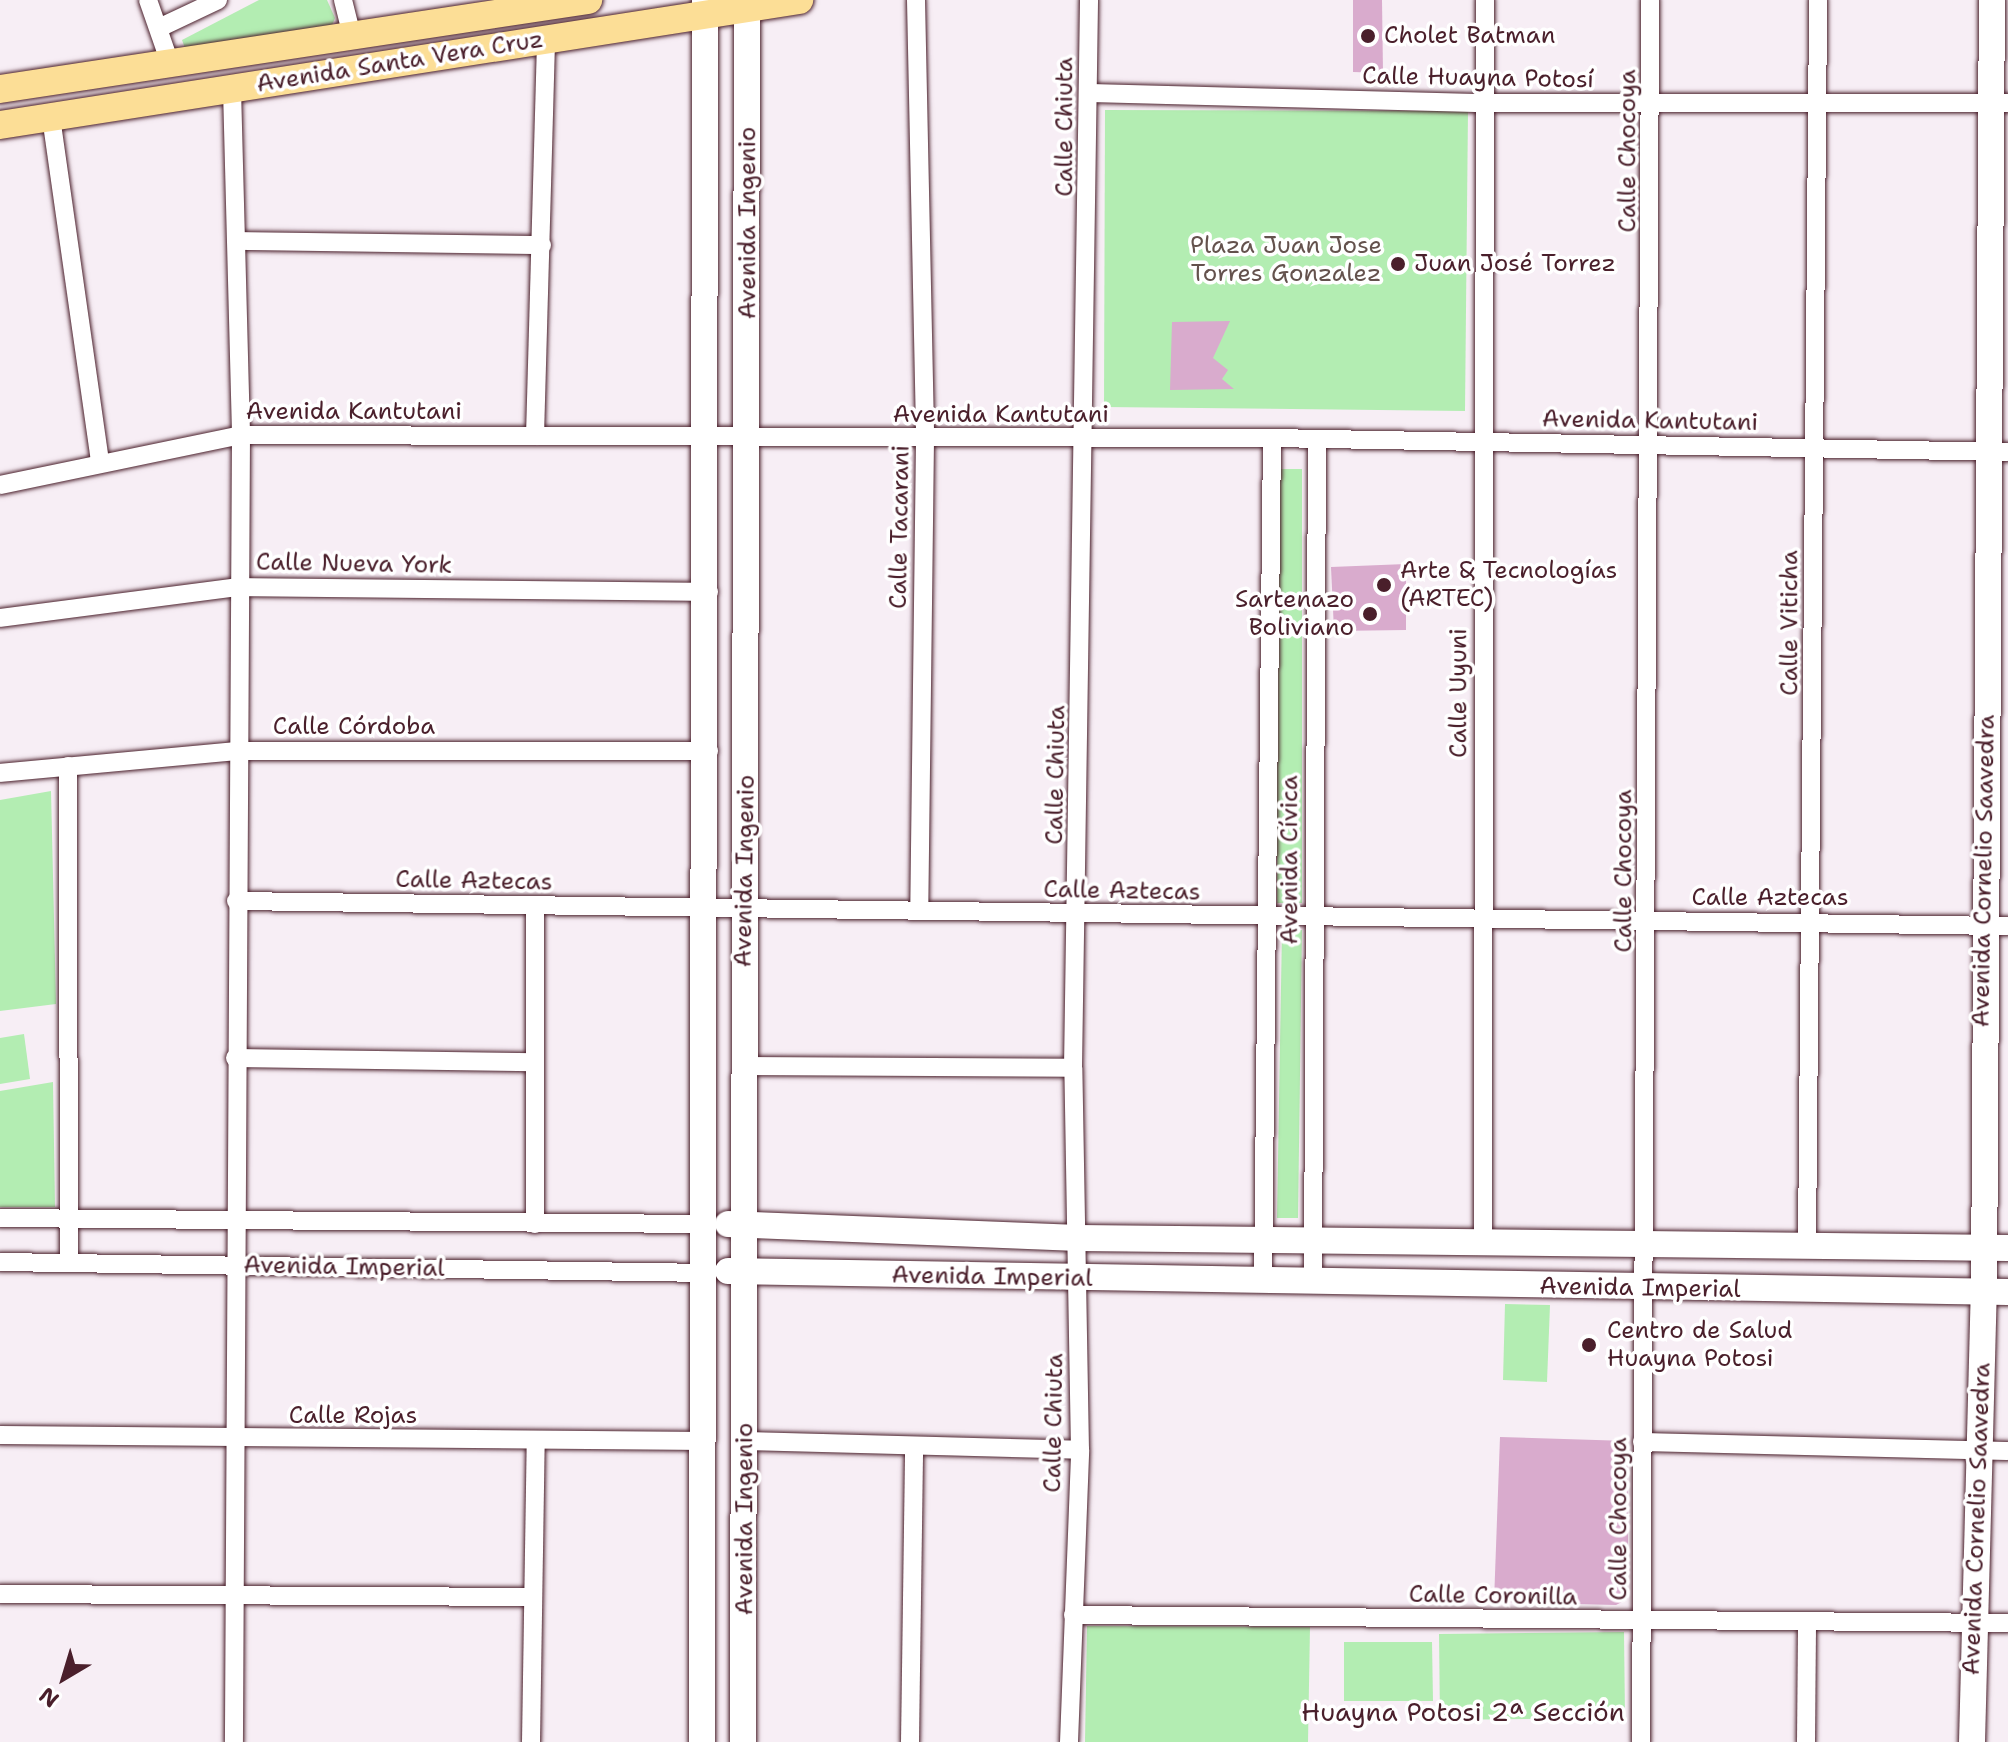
<!DOCTYPE html>
<meta charset="utf-8">
<style>
body{margin:0}
#map{position:relative;width:2008px;height:1742px;overflow:hidden;background:#f7eef5;font-family:"Shantell Sans",sans-serif}
div>[style]{position:absolute}
.green>*{inset:0;background:#b3edb2}
.building>*{inset:0;background:#d9abcd}
.roads{filter:drop-shadow(0 0 2px #4a1f2b) drop-shadow(0 0 2px #4a1f2b)}
.street>*{height:18px;margin:-9px;padding:0 9px;transform-origin:9px;border-radius:9px;background:#fff}
.secondary>*{height:26px;margin:-13px;padding:0 13px;transform-origin:13px;border-radius:13px;background:#fff}
.primary>*{height:28px;margin:-14px;padding:0 14px;transform-origin:14px;border-radius:14px;background:#fcde96}
.dots>*{width:22px;height:22px;translate:-50% -50%;box-sizing:border-box;border:4px solid #fff;border-radius:50%}
span{translate:-50% -50%;white-space:nowrap;text-align:center;line-height:1.15;-webkit-text-stroke:7px #fff;paint-order:stroke}
.poi-label{font-size:24px;color:#4a1f2b}
.left{translate:0 -50%;text-align:left}
.right{translate:-100% -50%;text-align:right}
.street-label{font-size:24px;color:#4a1f2b}
.park-label{font-size:24px;color:#64524d}
.neighbourhood-label{font-size:26px;color:#4a1f2b}
.north{position:absolute;left:24px;top:1638px;width:80px;height:80px;-webkit-text-stroke:6px #fff;paint-order:stroke;rotate:218deg;font-size:22px;font-weight:700;line-height:32px;text-align:center;color:#4a1f2b}
.north::after{content:'';display:block;margin:auto;width:28px;height:36px;background:#4a1f2b;clip-path:polygon(50% 0,100% 100%,50% 72%,0 100%)}
</style>
<div id="map">
<div class="green">
<i style="clip-path:polygon(259px 0,327px 0,335px 18px,331px 28px,185px 48px,182px 40px)"></i>
<i style="clip-path:polygon(1105px 110px,1468px 111px,1465px 411px,1104px 407px)"></i>
<i style="clip-path:polygon(1277px 469px,1302px 469px,1302px 903px,1277px 903px)"></i>
<i style="clip-path:polygon(51px 791px,56px 1004px,0 1011px,0 800px)"></i>
<i style="clip-path:polygon(1282px 930px,1302px 930px,1298px 1218px,1277px 1218px)"></i>
<i style="clip-path:polygon(24px 1034px,30px 1079px,0 1084px,0 1038px)"></i>
<i style="clip-path:polygon(53px 1082px,55px 1207px,0 1207px,0 1091px)"></i>
<i style="clip-path:polygon(1505px 1304px,1550px 1305px,1547px 1382px,1503px 1380px)"></i>
<i style="clip-path:polygon(1087px 1626px,1310px 1627px,1308px 1742px,1085px 1742px)"></i>
<i style="clip-path:polygon(1624px 1632px,1625px 1718px,1440px 1720px,1439px 1634px)"></i>
<i style="clip-path:polygon(1344px 1642px,1432px 1642px,1433px 1701px,1344px 1701px)"></i>
</div>
<div class="building">
<i style="clip-path:polygon(1353px 0,1382px 0,1383px 73px,1353px 72px)"></i>
<i style="clip-path:polygon(1230px 321px,1213px 358px,1228px 370px,1222px 379px,1234px 389px,1170px 390px,1172px 322px)"></i>
<i style="clip-path:polygon(1406px 564px,1406px 630px,1334px 631px,1331px 567px)"></i>
<i style="clip-path:polygon(1500px 1437px,1628px 1441px,1628px 1599px,1616px 1605px,1494px 1602px)"></i>
</div>
<div class="roads">
<div class="street">
<i style="left:148px;top:0;width:67px;rotate:70.8deg"></i>
<i style="left:343px;top:0;width:37px;rotate:76deg"></i>
<i style="left:916px;top:0;width:440px;rotate:88.8deg"></i>
<i style="left:925px;top:440px;width:470px;rotate:90.7deg"></i>
<i style="left:161px;top:27px;width:63px;rotate:-25.3deg"></i>
<i style="left:232px;top:89px;width:346px;rotate:88.5deg"></i>
<i style="left:241px;top:435px;width:1307px;rotate:90.31deg"></i>
<i style="left:1090px;top:93px;width:395px;rotate:1.5deg"></i>
<i style="left:1485px;top:103px;width:523px"></i>
<i style="left:51px;top:117px;width:349px;rotate:81.9deg"></i>
<i style="left:241px;top:241px;width:301px;rotate:0.8deg"></i>
<i style="left:535px;top:436px;width:397px;rotate:-88.4deg"></i>
<i style="left:0;top:485px;width:246px;rotate:-11.7deg"></i>
<i style="left:241px;top:435px;width:1031px;rotate:0.17deg"></i>
<i style="left:1272px;top:438px;width:736px;rotate:1.09deg"></i>
<i style="left:0;top:618px;width:240px;rotate:-7.4deg"></i>
<i style="left:238px;top:587px;width:471px;rotate:0.6deg"></i>
<i style="left:68px;top:766px;width:496px;rotate:89.9deg"></i>
<i style="left:0;top:773px;width:237px;rotate:-5.3deg"></i>
<i style="left:236px;top:751px;width:473px"></i>
<i style="left:236px;top:901px;width:1772px;rotate:0.81deg"></i>
<i style="left:235px;top:1058px;width:300px;rotate:0.8deg"></i>
<i style="left:742px;top:1066px;width:331px;rotate:0.3deg"></i>
<i style="left:0;top:1218px;width:708px;rotate:0.49deg"></i>
<i style="left:535px;top:1224px;width:318px;rotate:-90deg"></i>
<i style="left:1483px;top:1243px;width:1243px;rotate:-89.91deg"></i>
<i style="left:1807px;top:1247px;width:1247px;rotate:-89.49deg"></i>
<i style="left:0;top:1262px;width:707px;rotate:0.89deg"></i>
<i style="left:1263px;top:1280px;width:842px;rotate:-89.39deg"></i>
<i style="left:1313px;top:1281px;width:842px;rotate:-89.73deg"></i>
<i style="left:0;top:1435px;width:706px;rotate:0.49deg"></i>
<i style="left:746px;top:1441px;width:334px;rotate:1.5deg"></i>
<i style="left:1642px;top:1442px;width:366px;rotate:1.4deg"></i>
<i style="left:0;top:1594px;width:533px;rotate:0.32deg"></i>
<i style="left:1073px;top:1615px;width:935px;rotate:0.49deg"></i>
<i style="left:531px;top:1742px;width:302px;rotate:-89.1deg"></i>
<i style="left:910px;top:1742px;width:295px;rotate:-89.2deg"></i>
<i style="left:1069px;top:1742px;width:292px;rotate:-87.8deg"></i>
<i style="left:1080px;top:1450px;width:382px;rotate:-91deg"></i>
<i style="left:1073px;top:1068px;width:1068px;rotate:-89.14deg"></i>
<i style="left:1641px;top:1742px;width:1742px;rotate:-89.7deg"></i>
<i style="left:1806px;top:1742px;width:121px;rotate:-89.5deg"></i>
</div>
<div class="secondary">
<i style="left:728px;top:1224px;width:350px;rotate:2.3deg"></i>
<i style="left:1078px;top:1238px;width:930px;rotate:0.62deg"></i>
<i style="left:728px;top:1271px;width:1280px;rotate:0.94deg"></i>
<i style="left:702px;top:1742px;width:1742px;rotate:-89.9deg"></i>
<i style="left:743px;top:1742px;width:1742px;rotate:-89.87deg"></i>
<i style="left:1972px;top:1742px;width:450px;rotate:-88.5deg"></i>
<i style="left:1984px;top:1292px;width:1292px;rotate:-89.65deg"></i>
</div>
<div class="primary">
<i style="left:0;top:89px;width:595px;rotate:-8.61deg"></i>
<i style="left:0;top:125px;width:809px;rotate:-8.89deg"></i>
</div>
</div>
<div class="dots">
<i style="left:1368px;top:36px;background:#4a1f2b"></i>
<i style="left:1398px;top:264px;background:#4a1f2b"></i>
<i style="left:1384px;top:585px;background:#4a1f2b"></i>
<i style="left:1370px;top:614px;background:#4a1f2b"></i>
<i style="left:1589px;top:1345px;background:#4a1f2b"></i>
</div>
<div class="poi-label">
<span class="left" style="left:1384px;top:36px">Cholet Batman</span>
<span class="left" style="left:1414px;top:264px">Juan José Torrez</span>
<span class="left" style="left:1400px;top:585px">Arte &amp; Tecnologías<br>(ARTEC)</span>
<span class="right" style="left:1354px;top:614px">Sartenazo<br>Boliviano</span>
<span class="left" style="left:1607px;top:1345px">Centro de Salud<br>Huayna Potosi</span>
</div>
<div class="street-label">
<span style="left:400px;top:62px;rotate:-9deg">Avenida Santa Vera Cruz</span>
<span style="left:1478px;top:78px;rotate:1deg">Calle Huayna Potosí</span>
<span style="left:1065px;top:127px;rotate:-90deg">Calle Chiuta</span>
<span style="left:1628px;top:151px;rotate:-90deg">Calle Chocoya</span>
<span style="left:748px;top:223px;rotate:-90deg">Avenida Ingenio</span>
<span style="left:354px;top:412px">Avenida Kantutani</span>
<span style="left:1001px;top:415px">Avenida Kantutani</span>
<span style="left:1650px;top:421px;rotate:1deg">Avenida Kantutani</span>
<span style="left:900px;top:527px;rotate:-89deg">Calle Tacarani</span>
<span style="left:354px;top:564px;rotate:1deg">Calle Nueva York</span>
<span style="left:1790px;top:623px;rotate:-90deg">Calle Viticha</span>
<span style="left:1459px;top:693px;rotate:-90deg">Calle Uyuni</span>
<span style="left:354px;top:727px">Calle Córdoba</span>
<span style="left:1056px;top:775px;rotate:-89deg">Calle Chiuta</span>
<span style="left:1290px;top:860px;rotate:-90deg">Avenida Cívica</span>
<span style="left:745px;top:871px;rotate:-89deg">Avenida Ingenio</span>
<span style="left:1624px;top:871px;rotate:-90deg">Calle Chocoya</span>
<span style="left:1984px;top:871px;rotate:-89deg">Avenida Cornelio Saavedra</span>
<span style="left:474px;top:881px;rotate:1deg">Calle Aztecas</span>
<span style="left:1122px;top:891px;rotate:1deg">Calle Aztecas</span>
<span style="left:1770px;top:898px">Calle Aztecas</span>
<span style="left:344px;top:1267px;rotate:1deg">Avenida Imperial</span>
<span style="left:992px;top:1277px;rotate:1deg">Avenida Imperial</span>
<span style="left:1640px;top:1288px;rotate:1deg">Avenida Imperial</span>
<span style="left:353px;top:1416px">Calle Rojas</span>
<span style="left:1054px;top:1423px;rotate:-89deg">Calle Chiuta</span>
<span style="left:745px;top:1519px;rotate:-90deg">Avenida Ingenio</span>
<span style="left:1619px;top:1519px;rotate:-90deg">Calle Chocoya</span>
<span style="left:1977px;top:1519px;rotate:-88deg">Avenida Cornelio Saavedra</span>
<span style="left:1493px;top:1596px;rotate:1deg">Calle Coronilla</span>
</div>
<div class="park-label">
<span style="left:1286px;top:260px">Plaza Juan Jose<br>Torres Gonzalez</span>
</div>
<div class="neighbourhood-label">
<span style="left:1463px;top:1712px">Huayna Potosi 2ª Sección</span>
</div>
<div class="north">N</div>
</div>
